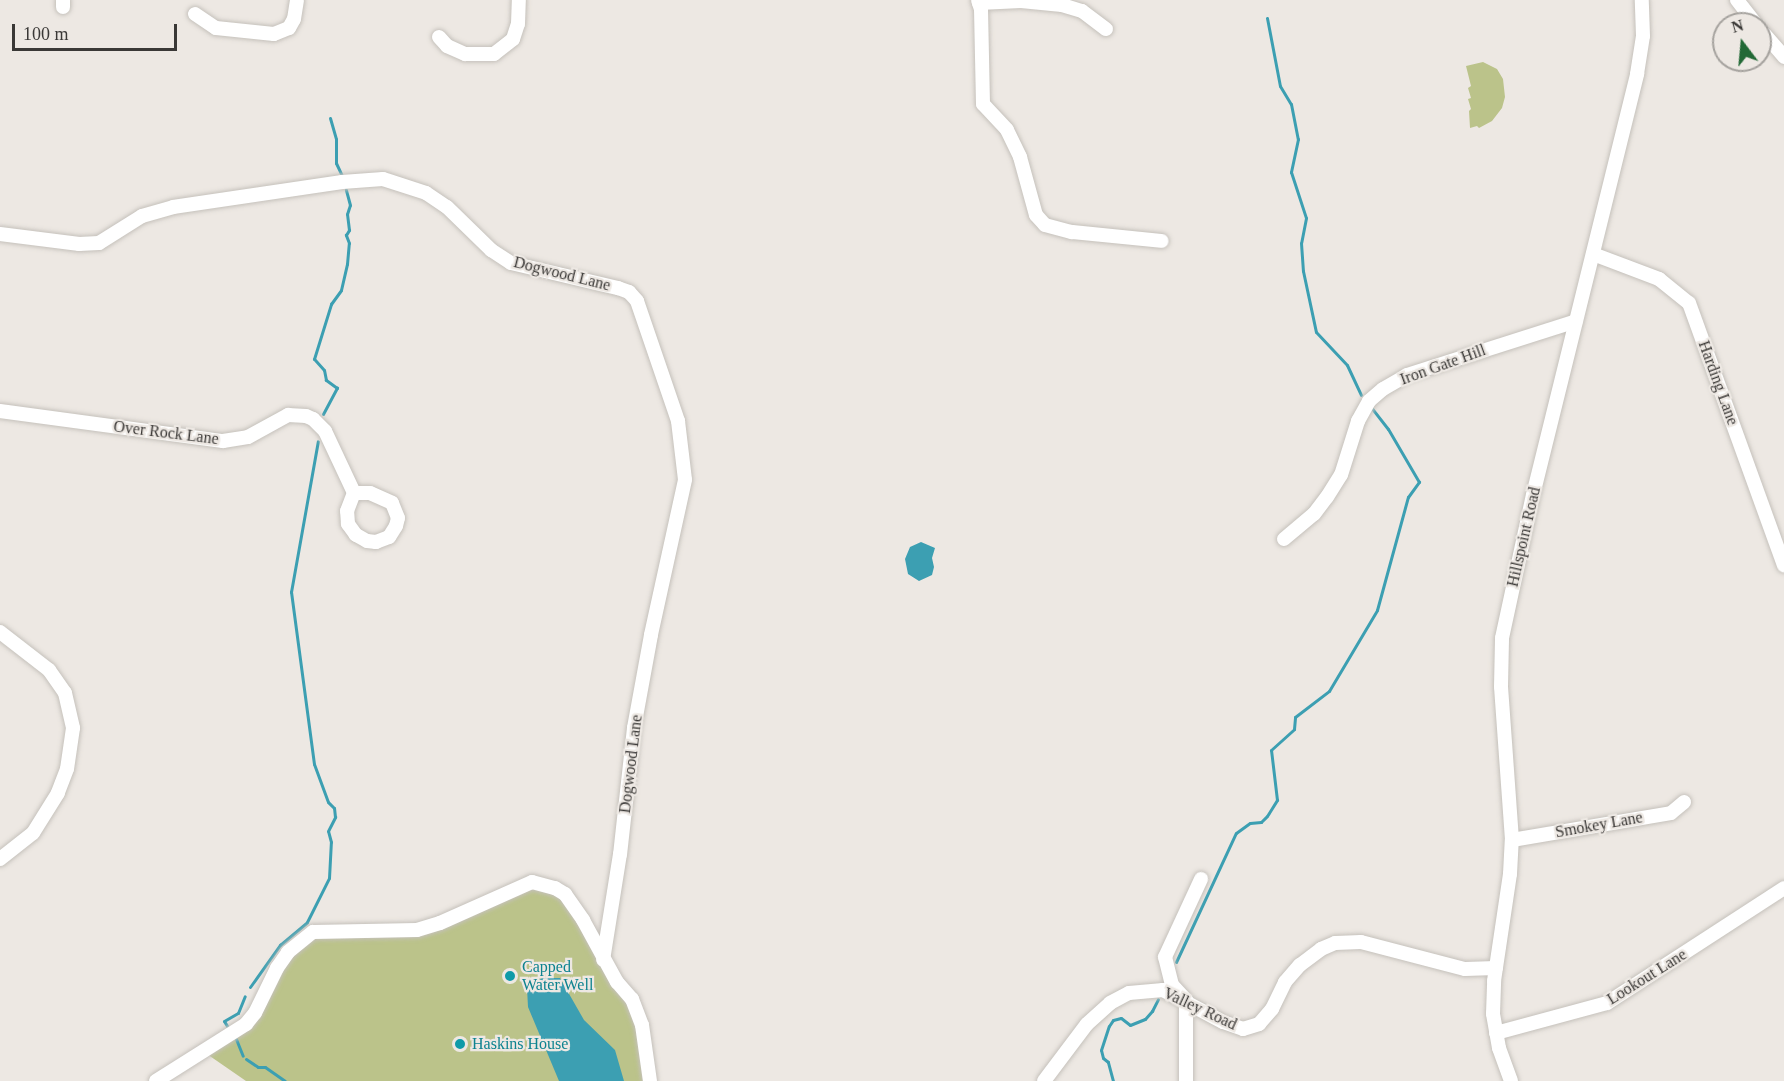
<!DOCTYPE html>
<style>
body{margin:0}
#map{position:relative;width:1784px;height:1081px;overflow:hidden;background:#ede8e3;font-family:Georgia,serif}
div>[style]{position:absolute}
.green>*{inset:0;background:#bbc38a}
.water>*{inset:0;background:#3c9fb2}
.stream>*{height:3px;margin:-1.5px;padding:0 1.5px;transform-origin:1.5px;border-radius:1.5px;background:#3c9fb2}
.roads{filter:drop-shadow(0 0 2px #c5c1bb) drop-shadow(0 0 2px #c5c1bb)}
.minor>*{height:14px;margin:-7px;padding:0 7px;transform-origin:7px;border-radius:7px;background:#fff}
.dots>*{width:16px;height:16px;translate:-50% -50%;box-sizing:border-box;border:3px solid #ede8e3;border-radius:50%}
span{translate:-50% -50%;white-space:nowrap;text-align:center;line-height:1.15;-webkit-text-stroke:4.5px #ede8e3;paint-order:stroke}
.street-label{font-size:16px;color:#3a3836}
.culture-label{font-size:16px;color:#0d838f}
.left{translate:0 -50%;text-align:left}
.north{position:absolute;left:1712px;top:12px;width:60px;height:60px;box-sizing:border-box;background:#ede8e3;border:2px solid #a5a29e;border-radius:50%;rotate:344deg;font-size:16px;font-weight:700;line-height:24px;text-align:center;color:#3a3836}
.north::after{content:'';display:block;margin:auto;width:21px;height:27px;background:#226936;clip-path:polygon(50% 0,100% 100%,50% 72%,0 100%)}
.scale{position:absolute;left:12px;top:24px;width:165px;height:27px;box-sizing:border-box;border:3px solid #3a3836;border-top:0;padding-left:8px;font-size:18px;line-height:21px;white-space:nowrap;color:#3a3836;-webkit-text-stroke:4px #ede8e3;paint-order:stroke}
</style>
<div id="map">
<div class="green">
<i style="clip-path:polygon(1483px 62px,1497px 69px,1503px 79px,1505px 97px,1502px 108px,1492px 121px,1479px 128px,1477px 126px,1470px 128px,1469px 111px,1471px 109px,1468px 99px,1471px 98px,1468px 88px,1471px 86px,1466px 66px)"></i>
<i style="clip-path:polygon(521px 885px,555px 888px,632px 999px,650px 1081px,246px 1081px,204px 1052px,255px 1013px,305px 936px,417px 930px)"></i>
</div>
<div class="water">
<i style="clip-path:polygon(921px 542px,935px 548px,932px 558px,934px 567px,932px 575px,919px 581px,908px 574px,905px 559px,910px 547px)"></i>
<i style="clip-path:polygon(542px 978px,560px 978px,584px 1020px,615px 1050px,624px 1081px,559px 1081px,528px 1007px,527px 988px)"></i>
</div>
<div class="stream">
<i style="left:1267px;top:18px;width:69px;rotate:79.2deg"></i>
<i style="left:1280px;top:86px;width:21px;rotate:59deg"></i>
<i style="left:1291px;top:104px;width:36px;rotate:79deg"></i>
<i style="left:1298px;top:139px;width:34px;rotate:102deg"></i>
<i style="left:1291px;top:172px;width:48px;rotate:71.9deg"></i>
<i style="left:1306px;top:218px;width:25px;rotate:101deg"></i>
<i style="left:1301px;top:243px;width:28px;rotate:86deg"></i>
<i style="left:1303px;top:271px;width:62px;rotate:78deg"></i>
<i style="left:1316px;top:332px;width:45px;rotate:46.8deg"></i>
<i style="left:1347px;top:365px;width:33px;rotate:65deg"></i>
<i style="left:330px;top:118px;width:22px;rotate:74deg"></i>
<i style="left:336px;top:139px;width:24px;rotate:90deg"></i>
<i style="left:336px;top:163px;width:14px;rotate:65deg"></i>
<i style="left:323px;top:414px;width:30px;rotate:-62deg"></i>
<i style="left:337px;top:388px;width:14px;rotate:-144deg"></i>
<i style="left:326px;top:380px;width:10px;rotate:-101deg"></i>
<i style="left:324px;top:370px;width:15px;rotate:-132deg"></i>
<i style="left:314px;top:359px;width:58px;rotate:-72.8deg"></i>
<i style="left:331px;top:304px;width:17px;rotate:-54deg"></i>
<i style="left:341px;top:290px;width:27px;rotate:-77deg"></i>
<i style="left:347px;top:264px;width:21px;rotate:-85deg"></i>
<i style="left:349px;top:243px;width:9px;rotate:-111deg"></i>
<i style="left:346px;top:235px;width:6px;rotate:-59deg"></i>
<i style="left:349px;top:230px;width:16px;rotate:-97deg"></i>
<i style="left:347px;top:214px;width:9px;rotate:-72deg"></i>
<i style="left:350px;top:205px;width:16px;rotate:-105deg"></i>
<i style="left:1176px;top:962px;width:142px;rotate:-65.1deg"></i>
<i style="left:1236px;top:833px;width:17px;rotate:-36deg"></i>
<i style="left:1250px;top:823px;width:11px;rotate:-5deg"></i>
<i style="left:1261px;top:822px;width:8px;rotate:-45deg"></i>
<i style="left:1267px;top:816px;width:19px;rotate:-58deg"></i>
<i style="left:1277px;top:800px;width:50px;rotate:-96.8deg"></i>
<i style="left:1271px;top:750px;width:31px;rotate:-42deg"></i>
<i style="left:1294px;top:729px;width:12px;rotate:-85deg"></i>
<i style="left:1295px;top:717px;width:43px;rotate:-37.4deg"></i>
<i style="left:1329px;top:691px;width:94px;rotate:-59.3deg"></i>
<i style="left:1377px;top:610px;width:117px;rotate:-74.7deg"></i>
<i style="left:1408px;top:497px;width:19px;rotate:-54deg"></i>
<i style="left:1419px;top:482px;width:61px;rotate:-120.3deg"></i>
<i style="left:1388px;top:429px;width:28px;rotate:-128deg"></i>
<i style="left:250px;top:987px;width:52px;rotate:-54.5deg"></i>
<i style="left:280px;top:945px;width:35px;rotate:-40deg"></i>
<i style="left:307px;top:922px;width:49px;rotate:-63.4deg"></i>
<i style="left:329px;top:878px;width:36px;rotate:-87deg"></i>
<i style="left:331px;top:842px;width:11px;rotate:-105deg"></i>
<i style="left:328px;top:831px;width:16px;rotate:-63deg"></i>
<i style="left:335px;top:817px;width:9px;rotate:-96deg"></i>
<i style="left:334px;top:808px;width:8px;rotate:-135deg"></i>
<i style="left:328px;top:802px;width:40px;rotate:-110.2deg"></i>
<i style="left:314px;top:764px;width:174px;rotate:-97.6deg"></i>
<i style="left:291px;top:592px;width:153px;rotate:-79.9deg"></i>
<i style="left:229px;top:1029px;width:9px;rotate:-122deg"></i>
<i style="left:224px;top:1021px;width:16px;rotate:-30deg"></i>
<i style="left:238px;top:1013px;width:18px;rotate:-68deg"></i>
<i style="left:236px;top:1039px;width:18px;rotate:68deg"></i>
<i style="left:246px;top:1059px;width:14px;rotate:34deg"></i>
<i style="left:258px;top:1067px;width:7px"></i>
<i style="left:265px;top:1067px;width:24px;rotate:35deg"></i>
<i style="left:1113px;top:1081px;width:20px;rotate:-105deg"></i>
<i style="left:1108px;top:1062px;width:6px;rotate:-141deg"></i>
<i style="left:1103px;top:1058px;width:8px;rotate:-104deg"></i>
<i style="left:1101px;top:1050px;width:25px;rotate:-72deg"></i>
<i style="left:1109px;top:1026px;width:7px;rotate:-56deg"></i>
<i style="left:1113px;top:1020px;width:8px;rotate:-14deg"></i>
<i style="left:1121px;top:1018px;width:11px;rotate:38deg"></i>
<i style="left:1130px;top:1025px;width:16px;rotate:-22deg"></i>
<i style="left:1145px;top:1019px;width:11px;rotate:-49deg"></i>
<i style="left:1152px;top:1011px;width:13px;rotate:-63deg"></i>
</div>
<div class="roads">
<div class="minor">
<i style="left:978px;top:0;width:9px;rotate:72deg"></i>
<i style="left:981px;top:9px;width:95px;rotate:88.8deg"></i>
<i style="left:983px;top:104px;width:35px;rotate:47deg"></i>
<i style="left:1007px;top:130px;width:30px;rotate:64deg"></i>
<i style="left:1020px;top:157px;width:60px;rotate:74.6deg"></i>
<i style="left:1036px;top:215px;width:13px;rotate:48deg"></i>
<i style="left:1045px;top:225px;width:28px;rotate:15deg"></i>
<i style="left:1072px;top:232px;width:90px;rotate:5.7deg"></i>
<i style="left:1737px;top:0;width:31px;rotate:52deg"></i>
<i style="left:979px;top:3px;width:42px;rotate:-2.7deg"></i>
<i style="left:1021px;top:1px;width:41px;rotate:5.6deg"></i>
<i style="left:1062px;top:5px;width:21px;rotate:17deg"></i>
<i style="left:1082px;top:11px;width:30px;rotate:37deg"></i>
<i style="left:63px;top:7px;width:7px;rotate:-90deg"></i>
<i style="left:195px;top:14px;width:25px;rotate:34deg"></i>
<i style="left:216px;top:28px;width:58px;rotate:5.9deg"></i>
<i style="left:274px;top:34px;width:16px;rotate:-22deg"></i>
<i style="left:289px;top:28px;width:10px;rotate:-61deg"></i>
<i style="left:294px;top:19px;width:19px;rotate:-81deg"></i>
<i style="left:1760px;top:29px;width:37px;rotate:49deg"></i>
<i style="left:439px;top:37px;width:12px;rotate:48deg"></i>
<i style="left:447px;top:46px;width:20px;rotate:24deg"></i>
<i style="left:465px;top:54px;width:29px"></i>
<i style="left:494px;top:54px;width:24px;rotate:-38deg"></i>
<i style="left:513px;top:39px;width:16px;rotate:-72deg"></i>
<i style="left:518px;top:24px;width:24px;rotate:-88deg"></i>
<i style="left:0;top:234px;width:80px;rotate:7.2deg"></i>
<i style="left:79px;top:244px;width:20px;rotate:-3deg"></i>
<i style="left:99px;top:243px;width:51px;rotate:-32.1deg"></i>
<i style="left:142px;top:216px;width:32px;rotate:-16deg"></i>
<i style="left:173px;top:207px;width:171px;rotate:-8.4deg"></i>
<i style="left:342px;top:182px;width:41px;rotate:-4.2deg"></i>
<i style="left:383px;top:179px;width:45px;rotate:18deg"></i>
<i style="left:426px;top:193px;width:25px;rotate:34deg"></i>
<i style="left:447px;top:207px;width:62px;rotate:44.3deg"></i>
<i style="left:491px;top:250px;width:24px;rotate:33deg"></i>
<i style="left:511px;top:263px;width:110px;rotate:13.2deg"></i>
<i style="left:618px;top:288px;width:12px;rotate:20deg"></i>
<i style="left:629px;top:292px;width:12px;rotate:48deg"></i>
<i style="left:637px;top:301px;width:127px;rotate:71.1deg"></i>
<i style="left:678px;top:421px;width:59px;rotate:83.2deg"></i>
<i style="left:685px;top:480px;width:159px;rotate:102.4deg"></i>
<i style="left:651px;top:635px;width:95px;rotate:100.4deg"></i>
<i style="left:634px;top:728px;width:127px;rotate:96.3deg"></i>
<i style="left:620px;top:854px;width:107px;rotate:99.1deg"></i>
<i style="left:1593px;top:254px;width:71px;rotate:20.7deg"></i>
<i style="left:1659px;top:279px;width:38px;rotate:39deg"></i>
<i style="left:1689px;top:303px;width:279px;rotate:70.1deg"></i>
<i style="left:0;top:411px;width:225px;rotate:7.7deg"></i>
<i style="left:223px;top:441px;width:25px;rotate:-9deg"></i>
<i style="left:248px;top:437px;width:46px;rotate:-28.8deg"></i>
<i style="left:288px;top:415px;width:18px;rotate:3deg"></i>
<i style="left:306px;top:416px;width:8px;rotate:23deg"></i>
<i style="left:313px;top:419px;width:17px;rotate:45deg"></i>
<i style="left:325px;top:431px;width:68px;rotate:64.9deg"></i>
<i style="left:354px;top:493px;width:16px"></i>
<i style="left:370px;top:493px;width:24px;rotate:24deg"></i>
<i style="left:392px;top:503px;width:16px;rotate:68deg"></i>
<i style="left:398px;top:518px;width:8px;rotate:104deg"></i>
<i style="left:396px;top:526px;width:13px;rotate:122deg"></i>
<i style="left:389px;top:537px;width:14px;rotate:159deg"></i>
<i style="left:376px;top:542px;width:9px;rotate:-174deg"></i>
<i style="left:367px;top:541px;width:13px;rotate:-151deg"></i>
<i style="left:356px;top:535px;width:14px;rotate:-126deg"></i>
<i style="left:348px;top:524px;width:13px;rotate:-94deg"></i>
<i style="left:347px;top:511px;width:19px;rotate:-69deg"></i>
<i style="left:1284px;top:539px;width:39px;rotate:-40deg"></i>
<i style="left:1314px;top:514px;width:21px;rotate:-53deg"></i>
<i style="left:1327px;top:497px;width:26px;rotate:-58deg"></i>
<i style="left:1341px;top:475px;width:57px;rotate:-72.5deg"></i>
<i style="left:1358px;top:421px;width:23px;rotate:-61deg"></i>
<i style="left:1369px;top:401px;width:18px;rotate:-41deg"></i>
<i style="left:1383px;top:389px;width:28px;rotate:-30deg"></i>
<i style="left:1407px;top:375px;width:177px;rotate:-17.7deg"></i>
<i style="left:0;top:632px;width:62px;rotate:37.8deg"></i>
<i style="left:49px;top:670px;width:28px;rotate:55deg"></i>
<i style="left:65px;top:693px;width:36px;rotate:77deg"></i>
<i style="left:73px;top:728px;width:41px;rotate:98.3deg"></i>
<i style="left:67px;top:769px;width:26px;rotate:111deg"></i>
<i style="left:58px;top:793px;width:47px;rotate:122deg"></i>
<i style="left:33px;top:833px;width:42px;rotate:141.8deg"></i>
<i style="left:1512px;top:840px;width:161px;rotate:-9.6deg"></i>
<i style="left:1671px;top:813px;width:17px;rotate:-40deg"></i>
<i style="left:1496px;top:1033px;width:115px;rotate:-15.1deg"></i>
<i style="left:1607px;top:1003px;width:211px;rotate:-33deg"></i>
<i style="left:156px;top:1081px;width:107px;rotate:-32.3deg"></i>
<i style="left:246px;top:1024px;width:14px;rotate:-51deg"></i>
<i style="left:255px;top:1013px;width:50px;rotate:-63.9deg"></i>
<i style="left:277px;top:968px;width:19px;rotate:-55deg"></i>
<i style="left:288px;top:952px;width:32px;rotate:-39deg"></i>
<i style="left:313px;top:932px;width:104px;rotate:-1.1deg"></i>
<i style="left:417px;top:930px;width:24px;rotate:-17deg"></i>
<i style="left:440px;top:923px;width:101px;rotate:-24deg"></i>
<i style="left:532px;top:882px;width:24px;rotate:15deg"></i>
<i style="left:555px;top:888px;width:12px;rotate:31deg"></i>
<i style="left:565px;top:894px;width:32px;rotate:55deg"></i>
<i style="left:583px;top:920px;width:71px;rotate:61.3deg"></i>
<i style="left:617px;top:982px;width:23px;rotate:49deg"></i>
<i style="left:632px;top:999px;width:28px;rotate:69deg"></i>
<i style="left:642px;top:1025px;width:57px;rotate:81.9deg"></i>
<i style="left:1044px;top:1081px;width:71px;rotate:-53deg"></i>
<i style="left:1087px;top:1024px;width:31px;rotate:-42deg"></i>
<i style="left:1110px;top:1003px;width:21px;rotate:-28deg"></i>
<i style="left:1129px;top:993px;width:34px;rotate:-5deg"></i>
<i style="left:1163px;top:990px;width:68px;rotate:28.1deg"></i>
<i style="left:1223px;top:1022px;width:21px;rotate:19deg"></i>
<i style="left:1243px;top:1029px;width:17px;rotate:-17deg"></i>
<i style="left:1259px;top:1024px;width:20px;rotate:-49deg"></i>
<i style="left:1272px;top:1009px;width:30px;rotate:-64deg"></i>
<i style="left:1285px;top:982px;width:23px;rotate:-49deg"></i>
<i style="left:1300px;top:965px;width:26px;rotate:-37deg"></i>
<i style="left:1321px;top:949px;width:15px;rotate:-23deg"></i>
<i style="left:1335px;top:943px;width:26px;rotate:-2deg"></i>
<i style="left:1361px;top:942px;width:107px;rotate:14.6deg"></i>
<i style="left:1465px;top:969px;width:31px;rotate:-2deg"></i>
<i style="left:1186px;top:1081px;width:81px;rotate:-90deg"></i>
<i style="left:1186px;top:1000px;width:21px;rotate:-133deg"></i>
<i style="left:1172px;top:985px;width:29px;rotate:-104deg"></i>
<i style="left:1165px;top:957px;width:86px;rotate:-65.2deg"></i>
<i style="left:1511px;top:1081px;width:35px;rotate:-110deg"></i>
<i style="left:1499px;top:1048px;width:35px;rotate:-100deg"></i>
<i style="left:1493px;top:1014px;width:33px;rotate:-88deg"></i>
<i style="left:1494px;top:981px;width:108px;rotate:-81.5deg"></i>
<i style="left:1510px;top:874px;width:34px;rotate:-87deg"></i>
<i style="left:1512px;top:840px;width:153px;rotate:-94.1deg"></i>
<i style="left:1501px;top:687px;width:49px;rotate:-88.8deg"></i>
<i style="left:1502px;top:638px;width:146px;rotate:-77.8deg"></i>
<i style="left:1533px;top:495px;width:434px;rotate:-76.1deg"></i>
<i style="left:1637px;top:74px;width:38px;rotate:-81deg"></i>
<i style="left:1643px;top:36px;width:36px;rotate:-92deg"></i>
</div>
</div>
<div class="dots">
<i style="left:510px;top:976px;background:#0f9aa8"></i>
<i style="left:460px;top:1044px;background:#0f9aa8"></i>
</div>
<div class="street-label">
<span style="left:562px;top:274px;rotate:14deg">Dogwood Lane</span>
<span style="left:1443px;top:365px;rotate:-20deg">Iron Gate Hill</span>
<span style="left:1718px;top:383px;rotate:70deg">Harding Lane</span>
<span style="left:166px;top:433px;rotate:7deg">Over Rock Lane</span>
<span style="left:1524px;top:537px;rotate:-77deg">Hillspoint Road</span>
<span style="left:631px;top:764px;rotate:-83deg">Dogwood Lane</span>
<span style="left:1599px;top:825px;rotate:-10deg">Smokey Lane</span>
<span style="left:1647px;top:977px;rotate:-32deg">Lookout Lane</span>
<span style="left:1200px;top:1009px;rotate:25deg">Valley Road</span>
</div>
<div class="culture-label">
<span class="left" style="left:522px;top:976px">Capped<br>Water Well</span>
<span class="left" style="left:472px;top:1044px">Haskins House</span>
</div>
<div class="north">N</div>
<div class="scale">100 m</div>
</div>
